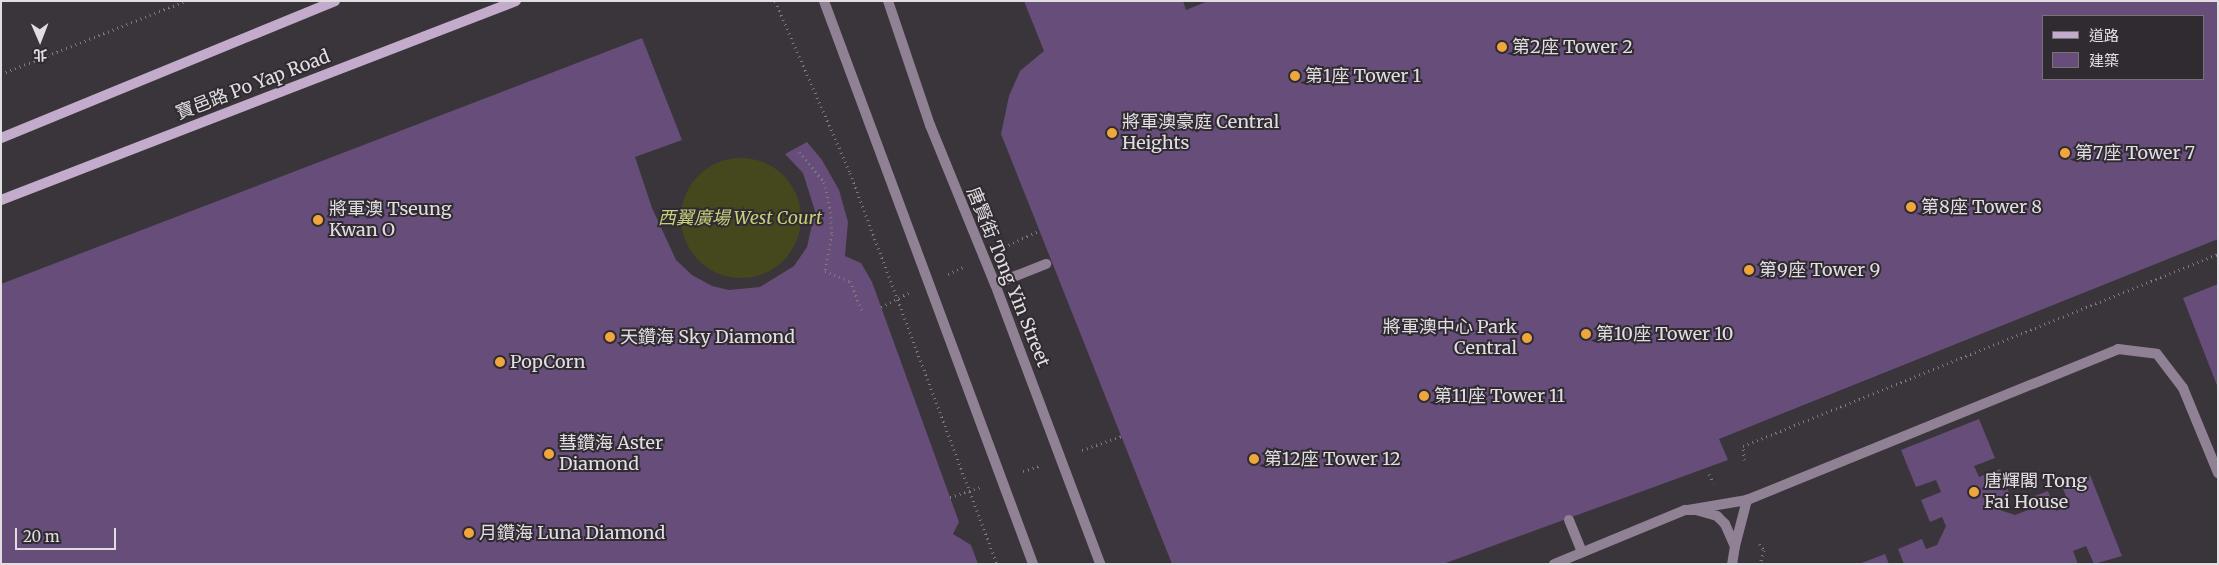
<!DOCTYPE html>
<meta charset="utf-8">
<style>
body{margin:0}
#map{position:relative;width:2219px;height:565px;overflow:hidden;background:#3a353b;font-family:Merriweather,"Noto Sans TC",serif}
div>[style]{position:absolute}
.green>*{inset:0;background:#45481d}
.round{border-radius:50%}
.building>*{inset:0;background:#664d7a}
.path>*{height:3px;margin-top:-1.5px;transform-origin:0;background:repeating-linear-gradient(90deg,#7e7a7f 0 1px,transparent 0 5px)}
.lane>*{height:10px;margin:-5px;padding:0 5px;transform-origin:5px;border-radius:5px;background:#908195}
.street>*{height:10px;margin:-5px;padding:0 5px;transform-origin:5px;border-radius:5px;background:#908195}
.secondary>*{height:10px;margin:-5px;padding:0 5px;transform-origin:5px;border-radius:5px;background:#c3abcb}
.dots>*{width:14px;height:14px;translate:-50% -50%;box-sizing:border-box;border:2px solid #302b31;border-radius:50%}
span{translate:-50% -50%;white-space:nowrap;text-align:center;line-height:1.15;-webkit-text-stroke:4px #302b31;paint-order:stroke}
.poi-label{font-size:18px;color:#e1dee2}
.left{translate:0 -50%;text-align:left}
.right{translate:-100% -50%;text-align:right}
.street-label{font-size:18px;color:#e1dee2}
.park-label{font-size:18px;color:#c7cd7a;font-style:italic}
.frame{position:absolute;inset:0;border:2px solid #e1dee2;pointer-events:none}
.legend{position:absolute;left:2042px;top:15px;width:162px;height:65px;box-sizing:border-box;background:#302b31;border:1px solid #777378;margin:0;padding:6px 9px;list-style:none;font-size:15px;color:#e1dee2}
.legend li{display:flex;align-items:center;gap:10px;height:25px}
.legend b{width:25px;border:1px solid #777378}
.north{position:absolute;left:15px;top:15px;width:50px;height:50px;-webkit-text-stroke:4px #302b31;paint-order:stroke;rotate:179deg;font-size:14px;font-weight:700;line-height:20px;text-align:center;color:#e1dee2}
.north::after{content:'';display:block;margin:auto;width:18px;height:22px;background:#e1dee2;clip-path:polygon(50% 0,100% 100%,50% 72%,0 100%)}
.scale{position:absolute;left:15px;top:528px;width:101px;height:22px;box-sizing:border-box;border:2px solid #e1dee2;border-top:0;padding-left:6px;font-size:15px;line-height:18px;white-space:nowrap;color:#e1dee2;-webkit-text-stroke:4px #302b31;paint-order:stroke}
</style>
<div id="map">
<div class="green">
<i class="round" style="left:681px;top:158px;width:120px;height:120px"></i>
</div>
<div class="building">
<i style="clip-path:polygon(evenodd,1024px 1px,1183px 1px,1186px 10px,1208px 1px,2218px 1px,2218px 239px,1719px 439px,1728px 460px,1443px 564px,1172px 564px,1001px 134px,1009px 96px,1020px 71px,1044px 51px,1024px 1px,2043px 16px,2203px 16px,2203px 79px,2043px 79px,2043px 16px)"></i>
<i style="clip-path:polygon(642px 38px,682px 140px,635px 157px,652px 208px,676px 260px,692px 275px,712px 286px,729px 290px,760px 287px,794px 266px,807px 247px,815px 211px,803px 173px,785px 154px,807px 142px,822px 160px,839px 190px,848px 222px,845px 256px,861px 263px,872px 282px,959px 522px,953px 534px,971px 545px,978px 564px,1px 564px,1px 284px)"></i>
<i style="clip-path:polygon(2218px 284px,2218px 388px,2183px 298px)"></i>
<i style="clip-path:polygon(1979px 419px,1995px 458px,1974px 466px,1979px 477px,2000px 469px,2009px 493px,1995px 499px,2000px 510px,2015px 515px,2028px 510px,2024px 500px,2048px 491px,2056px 511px,2070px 506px,2062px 486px,2090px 475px,2122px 556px,2094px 564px,2086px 546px,2073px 551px,2078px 564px,1904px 564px,1898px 549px,1922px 539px,1926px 549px,1937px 545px,1946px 526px,1942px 517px,1930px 522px,1921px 500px,1941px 492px,1936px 480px,1916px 487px,1901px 450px)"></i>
<i style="clip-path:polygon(1885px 554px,1889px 564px,1859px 564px)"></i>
</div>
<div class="path">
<i style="left:775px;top:1px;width:188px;rotate:66.4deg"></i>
<i style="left:850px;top:173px;width:418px;rotate:69.4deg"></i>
<i style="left:1px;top:74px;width:198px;rotate:-21.6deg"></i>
<i style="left:799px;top:152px;width:39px;rotate:50deg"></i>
<i style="left:824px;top:182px;width:26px;rotate:77deg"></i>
<i style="left:830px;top:207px;width:27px;rotate:86deg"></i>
<i style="left:832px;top:234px;width:38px;rotate:101deg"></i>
<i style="left:825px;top:271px;width:27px;rotate:22deg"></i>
<i style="left:850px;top:281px;width:35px;rotate:68deg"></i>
<i style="left:1004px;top:247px;width:40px;rotate:-25deg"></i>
<i style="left:948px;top:274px;width:17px;rotate:-25deg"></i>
<i style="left:881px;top:307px;width:31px;rotate:-27deg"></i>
<i style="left:1082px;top:450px;width:42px;rotate:-19.3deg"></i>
<i style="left:1744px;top:460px;width:14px;rotate:-94deg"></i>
<i style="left:1743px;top:446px;width:512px;rotate:-22.01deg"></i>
<i style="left:1023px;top:471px;width:17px;rotate:-17deg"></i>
<i style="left:1709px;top:474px;width:10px;rotate:66deg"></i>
<i style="left:950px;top:497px;width:32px;rotate:-18deg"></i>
<i style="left:1759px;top:544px;width:8px;rotate:50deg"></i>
<i style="left:1764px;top:550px;width:15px;rotate:106deg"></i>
</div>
<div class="lane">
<i style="left:995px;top:284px;width:55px;rotate:-21.4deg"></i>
<i style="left:1688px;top:510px;width:60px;rotate:-9.6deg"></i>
<i style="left:1747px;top:500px;width:401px;rotate:-22.1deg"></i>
<i style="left:2118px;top:349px;width:39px;rotate:7deg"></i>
<i style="left:2157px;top:354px;width:43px;rotate:52.6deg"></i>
<i style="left:2183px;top:388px;width:92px;rotate:67.6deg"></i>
<i style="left:1569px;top:520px;width:35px;rotate:68deg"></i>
<i style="left:1735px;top:546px;width:48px;rotate:-75.4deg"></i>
</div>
<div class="street">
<i style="left:824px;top:1px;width:601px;rotate:69.63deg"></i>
<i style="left:888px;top:1px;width:131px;rotate:71.3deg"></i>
<i style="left:930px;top:125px;width:172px;rotate:67.8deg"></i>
<i style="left:995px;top:284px;width:299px;rotate:69.4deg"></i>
<i style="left:1554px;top:564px;width:142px;rotate:-22.4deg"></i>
<i style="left:1685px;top:510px;width:11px"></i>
<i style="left:1696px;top:510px;width:22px;rotate:16deg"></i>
<i style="left:1717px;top:516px;width:11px;rotate:45deg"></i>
<i style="left:1725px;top:524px;width:24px;rotate:66deg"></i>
<i style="left:1735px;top:546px;width:18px;rotate:99deg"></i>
</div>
<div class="secondary">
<i style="left:1px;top:138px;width:361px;rotate:-22.3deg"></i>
<i style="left:1px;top:200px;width:552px;rotate:-21.13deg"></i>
</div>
<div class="dots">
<i style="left:1502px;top:47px;background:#efa73d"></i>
<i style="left:1295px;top:76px;background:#efa73d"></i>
<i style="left:1112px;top:133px;background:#efa73d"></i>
<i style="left:2065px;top:153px;background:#efa73d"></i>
<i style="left:1911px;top:207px;background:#efa73d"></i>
<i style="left:318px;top:220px;background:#efa73d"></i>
<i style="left:1749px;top:270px;background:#efa73d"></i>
<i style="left:1586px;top:334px;background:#efa73d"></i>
<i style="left:610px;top:337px;background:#efa73d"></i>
<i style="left:1527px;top:338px;background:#efa73d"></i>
<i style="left:500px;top:362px;background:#efa73d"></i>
<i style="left:1424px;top:396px;background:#efa73d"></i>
<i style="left:549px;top:454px;background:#efa73d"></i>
<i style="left:1254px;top:459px;background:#efa73d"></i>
<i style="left:1974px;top:492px;background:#efa73d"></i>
<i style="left:469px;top:533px;background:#efa73d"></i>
</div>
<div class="poi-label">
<span class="left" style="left:1512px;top:47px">第2座 Tower 2</span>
<span class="left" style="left:1305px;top:76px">第1座 Tower 1</span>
<span class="left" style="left:1122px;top:133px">將軍澳豪庭 Central<br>Heights</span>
<span class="left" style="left:2075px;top:153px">第7座 Tower 7</span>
<span class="left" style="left:1921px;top:207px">第8座 Tower 8</span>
<span class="left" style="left:329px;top:220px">將軍澳 Tseung<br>Kwan O</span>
<span class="left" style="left:1759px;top:270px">第9座 Tower 9</span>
<span class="right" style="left:1517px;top:338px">將軍澳中心 Park<br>Central</span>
<span class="left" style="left:1596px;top:334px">第10座 Tower 10</span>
<span class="left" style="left:620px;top:337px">天鑽海 Sky Diamond</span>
<span class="left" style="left:510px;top:362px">PopCorn</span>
<span class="left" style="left:1434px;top:396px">第11座 Tower 11</span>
<span class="left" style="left:559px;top:454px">彗鑽海 Aster<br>Diamond</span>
<span class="left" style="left:1264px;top:459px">第12座 Tower 12</span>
<span class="left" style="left:1984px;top:492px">唐輝閣 Tong<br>Fai House</span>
<span class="left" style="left:479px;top:533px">月鑽海 Luna Diamond</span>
</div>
<div class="street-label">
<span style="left:253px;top:85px;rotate:-21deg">寶邑路 Po Yap Road</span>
<span style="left:1008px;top:277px;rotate:68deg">唐賢街 Tong Yin Street</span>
</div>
<div class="park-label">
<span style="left:740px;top:218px">西翼廣場 West Court</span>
</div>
<div class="frame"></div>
<ul class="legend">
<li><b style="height:6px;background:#c3abcb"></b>道路</li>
<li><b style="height:14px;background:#664d7a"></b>建築</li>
</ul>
<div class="north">北</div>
<div class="scale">20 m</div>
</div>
